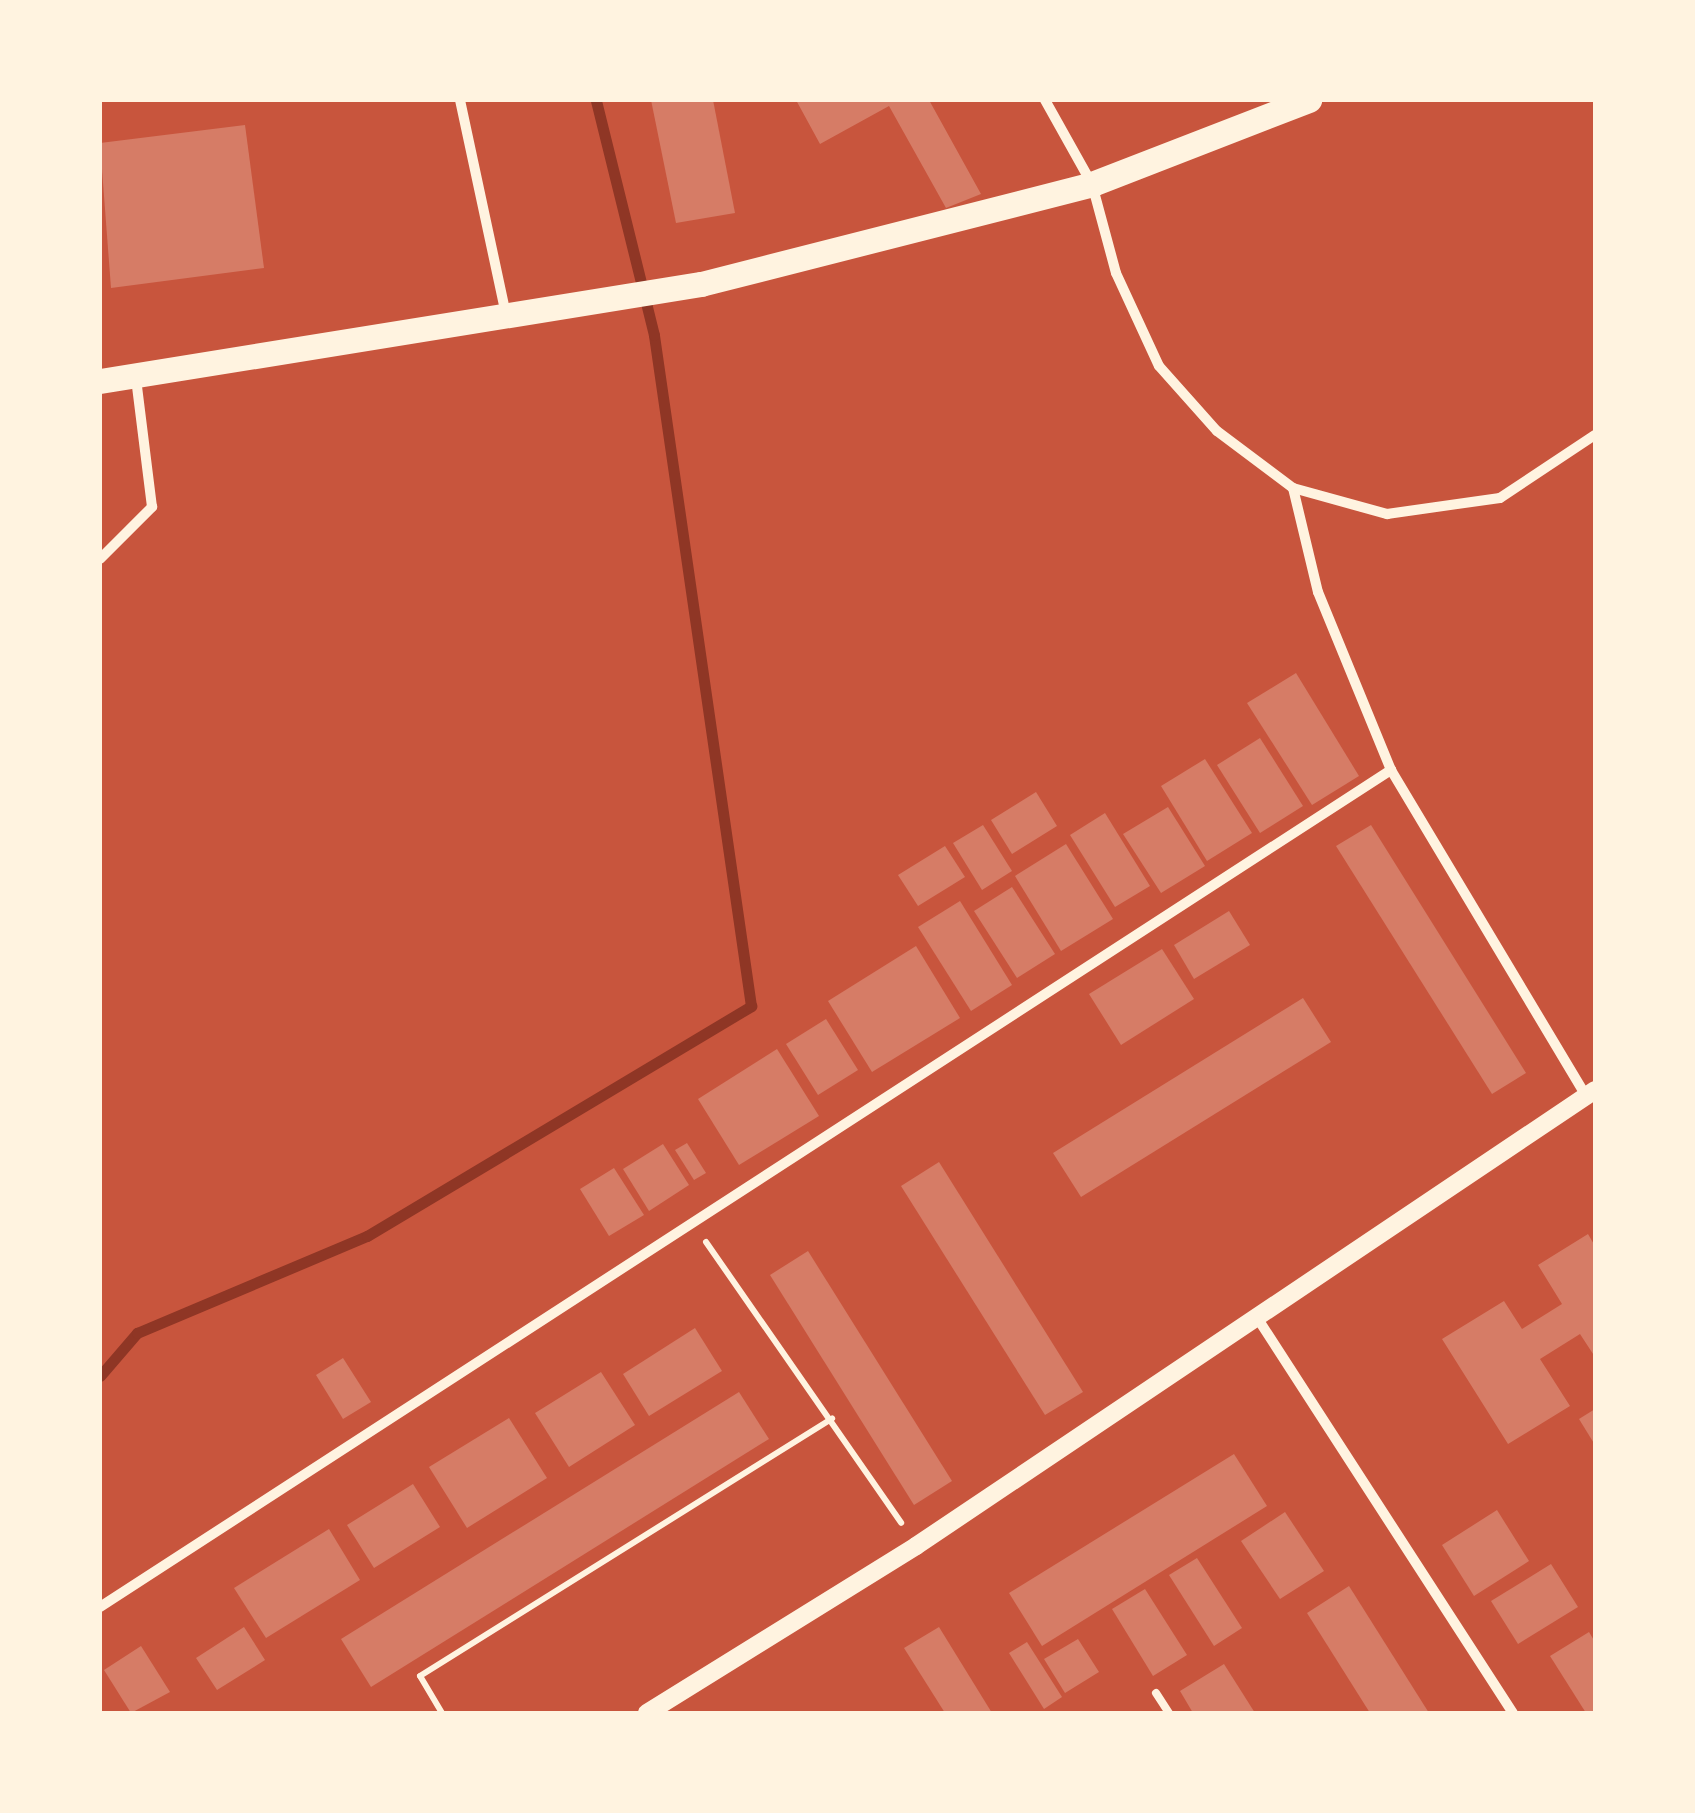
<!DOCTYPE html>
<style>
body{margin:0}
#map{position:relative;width:1695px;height:1813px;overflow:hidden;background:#c8553d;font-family:"IBM Plex Sans",sans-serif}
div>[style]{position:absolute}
.stream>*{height:11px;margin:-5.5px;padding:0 5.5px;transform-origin:5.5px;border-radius:5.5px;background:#8f3625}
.building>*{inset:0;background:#d67c66}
.path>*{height:6px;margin:-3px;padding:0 3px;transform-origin:3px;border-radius:3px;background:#fff3e0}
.service>*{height:8px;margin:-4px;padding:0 4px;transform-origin:4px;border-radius:4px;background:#fff3e0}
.minor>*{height:10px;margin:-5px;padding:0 5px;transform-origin:5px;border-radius:5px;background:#fff3e0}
.tertiary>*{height:18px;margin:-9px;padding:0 9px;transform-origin:9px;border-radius:9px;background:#fff3e0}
.primary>*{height:25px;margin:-12.5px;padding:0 12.5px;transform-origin:12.5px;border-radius:12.5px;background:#fff3e0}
span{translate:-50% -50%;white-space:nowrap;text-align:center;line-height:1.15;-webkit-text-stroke:10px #fff3e0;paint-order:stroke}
.frame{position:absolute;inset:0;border:102px solid #fff3e0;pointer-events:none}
</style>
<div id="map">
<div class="stream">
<i style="left:100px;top:1376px;width:57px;rotate:-49.3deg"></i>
<i style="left:137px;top:1333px;width:250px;rotate:-22.9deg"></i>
<i style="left:367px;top:1236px;width:448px;rotate:-30.9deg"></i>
<i style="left:751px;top:1006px;width:678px;rotate:-98.23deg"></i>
<i style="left:654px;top:335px;width:242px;rotate:-103.9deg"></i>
</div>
<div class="building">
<i style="clip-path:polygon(651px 100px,713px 100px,735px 213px,676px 223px)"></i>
<i style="clip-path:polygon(796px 100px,929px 100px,981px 194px,946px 208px,889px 106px,820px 144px)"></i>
<i style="clip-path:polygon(245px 125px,264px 268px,111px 288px,100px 143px)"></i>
<i style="clip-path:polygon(1296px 673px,1359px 776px,1312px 805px,1247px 703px)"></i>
<i style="clip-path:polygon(1260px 738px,1303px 806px,1260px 833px,1217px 765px)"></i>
<i style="clip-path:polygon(1205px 759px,1252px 833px,1207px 861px,1161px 786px)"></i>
<i style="clip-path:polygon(1036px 792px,1057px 826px,1012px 854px,991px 820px)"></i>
<i style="clip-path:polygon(1168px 807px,1205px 866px,1161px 893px,1123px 834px)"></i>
<i style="clip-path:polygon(1105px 813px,1150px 886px,1115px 907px,1070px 835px)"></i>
<i style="clip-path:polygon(983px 825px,1012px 871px,982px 890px,953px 843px)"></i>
<i style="clip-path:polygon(1371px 825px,1526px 1073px,1492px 1094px,1336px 846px)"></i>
<i style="clip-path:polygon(1066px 844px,1113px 919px,1061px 951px,1015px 876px)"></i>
<i style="clip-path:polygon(945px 846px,965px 877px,918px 906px,898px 875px)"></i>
<i style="clip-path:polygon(1012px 887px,1055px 954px,1017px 978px,974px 911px)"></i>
<i style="clip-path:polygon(960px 901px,1012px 985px,971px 1011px,918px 927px)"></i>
<i style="clip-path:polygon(1229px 911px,1250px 945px,1194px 979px,1174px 945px)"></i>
<i style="clip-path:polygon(916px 946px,960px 1018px,872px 1072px,828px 1001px)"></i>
<i style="clip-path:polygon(1162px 949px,1194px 999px,1121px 1045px,1089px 994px)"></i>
<i style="clip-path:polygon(1303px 998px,1331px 1042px,1081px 1197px,1053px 1153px)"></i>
<i style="clip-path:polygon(826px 1019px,858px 1070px,818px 1095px,786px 1044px)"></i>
<i style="clip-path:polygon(777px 1049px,819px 1116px,739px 1165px,698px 1099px)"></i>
<i style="clip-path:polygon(687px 1143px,706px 1173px,694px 1180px,675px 1150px)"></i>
<i style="clip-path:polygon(663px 1144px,689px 1185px,649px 1211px,623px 1169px)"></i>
<i style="clip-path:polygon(939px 1162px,1083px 1392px,1045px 1415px,901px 1186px)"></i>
<i style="clip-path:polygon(614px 1168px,644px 1215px,609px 1236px,580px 1189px)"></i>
<i style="clip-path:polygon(1588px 1234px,1595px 1246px,1595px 1357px,1580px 1334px,1540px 1359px,1570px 1406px,1508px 1444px,1442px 1339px,1504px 1301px,1522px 1329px,1562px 1304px,1538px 1265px)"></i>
<i style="clip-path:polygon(808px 1251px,952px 1481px,914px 1505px,770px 1275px)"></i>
<i style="clip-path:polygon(695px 1328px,722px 1371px,649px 1416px,623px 1374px)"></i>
<i style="clip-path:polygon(343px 1358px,371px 1402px,343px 1419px,316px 1375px)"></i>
<i style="clip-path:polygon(601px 1372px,635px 1425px,569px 1467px,535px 1413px)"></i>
<i style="clip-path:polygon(739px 1392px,769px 1439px,371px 1687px,341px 1639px)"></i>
<i style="clip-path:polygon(1595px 1409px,1595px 1445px,1579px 1419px)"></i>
<i style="clip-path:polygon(509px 1418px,547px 1478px,467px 1528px,429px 1467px)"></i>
<i style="clip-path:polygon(1234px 1454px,1267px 1506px,1042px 1646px,1009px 1593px)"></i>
<i style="clip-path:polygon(413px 1484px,440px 1527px,374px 1568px,347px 1525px)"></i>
<i style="clip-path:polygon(1497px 1510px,1529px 1561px,1474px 1596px,1442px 1545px)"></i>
<i style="clip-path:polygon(1285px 1512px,1324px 1571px,1280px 1599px,1241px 1541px)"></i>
<i style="clip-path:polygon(329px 1529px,360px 1580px,266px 1638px,234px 1588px)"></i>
<i style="clip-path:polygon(1197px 1558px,1242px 1628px,1214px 1646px,1169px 1575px)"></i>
<i style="clip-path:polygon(1551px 1564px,1578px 1607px,1518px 1644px,1491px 1601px)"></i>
<i style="clip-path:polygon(1349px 1586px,1429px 1713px,1370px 1713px,1307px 1613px)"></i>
<i style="clip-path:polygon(1145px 1589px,1187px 1655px,1153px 1676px,1112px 1609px)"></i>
<i style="clip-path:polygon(244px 1627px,265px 1660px,217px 1690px,196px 1658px)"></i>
<i style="clip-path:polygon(939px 1627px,992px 1713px,945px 1713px,904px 1648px)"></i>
<i style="clip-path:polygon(1589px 1632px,1595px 1642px,1595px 1713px,1586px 1713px,1550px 1656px)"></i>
<i style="clip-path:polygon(1078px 1639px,1099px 1672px,1065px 1693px,1044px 1659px)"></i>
<i style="clip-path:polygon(1027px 1642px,1062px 1697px,1044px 1709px,1009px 1653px)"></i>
<i style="clip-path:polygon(141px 1646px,170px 1692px,131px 1713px,104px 1670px)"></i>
<i style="clip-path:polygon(1224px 1664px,1255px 1713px,1193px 1713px,1180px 1691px)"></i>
</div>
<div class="path">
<i style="left:706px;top:1242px;width:342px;rotate:55.2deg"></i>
<i style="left:442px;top:1713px;width:43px;rotate:-120.7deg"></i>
<i style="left:420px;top:1676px;width:486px;rotate:-32deg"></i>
</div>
<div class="service">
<i style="left:1156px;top:1693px;width:24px;rotate:57deg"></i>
</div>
<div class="minor">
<i style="left:460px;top:100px;width:219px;rotate:77.9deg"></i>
<i style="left:1045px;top:100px;width:96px;rotate:60.8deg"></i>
<i style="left:1092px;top:184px;width:92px;rotate:74.9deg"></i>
<i style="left:1116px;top:273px;width:102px;rotate:65.2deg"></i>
<i style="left:1159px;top:366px;width:87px;rotate:48.3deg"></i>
<i style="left:1217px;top:431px;width:95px;rotate:36.9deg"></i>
<i style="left:1293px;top:488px;width:107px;rotate:76.5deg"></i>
<i style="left:1318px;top:592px;width:192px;rotate:67.7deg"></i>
<i style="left:1391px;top:770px;width:380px;rotate:59.1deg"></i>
<i style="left:1293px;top:488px;width:98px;rotate:15.5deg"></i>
<i style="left:1387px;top:514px;width:114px;rotate:-8.1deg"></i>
<i style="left:1500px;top:498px;width:114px;rotate:-33.6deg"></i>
<i style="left:100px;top:559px;width:74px;rotate:-45deg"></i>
<i style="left:152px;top:507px;width:129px;rotate:-97.1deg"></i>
<i style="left:1258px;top:1319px;width:469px;rotate:57.1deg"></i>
<i style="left:100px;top:1607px;width:1539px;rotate:-32.96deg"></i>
</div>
<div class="tertiary">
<i style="left:647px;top:1713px;width:317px;rotate:-31.8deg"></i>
<i style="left:916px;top:1546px;width:818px;rotate:-33.88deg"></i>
</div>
<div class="primary">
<i style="left:100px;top:381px;width:609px;rotate:-9.17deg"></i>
<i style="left:701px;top:284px;width:404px;rotate:-14.3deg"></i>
<i style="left:1092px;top:184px;width:233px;rotate:-21.2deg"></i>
</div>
<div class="frame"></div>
</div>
